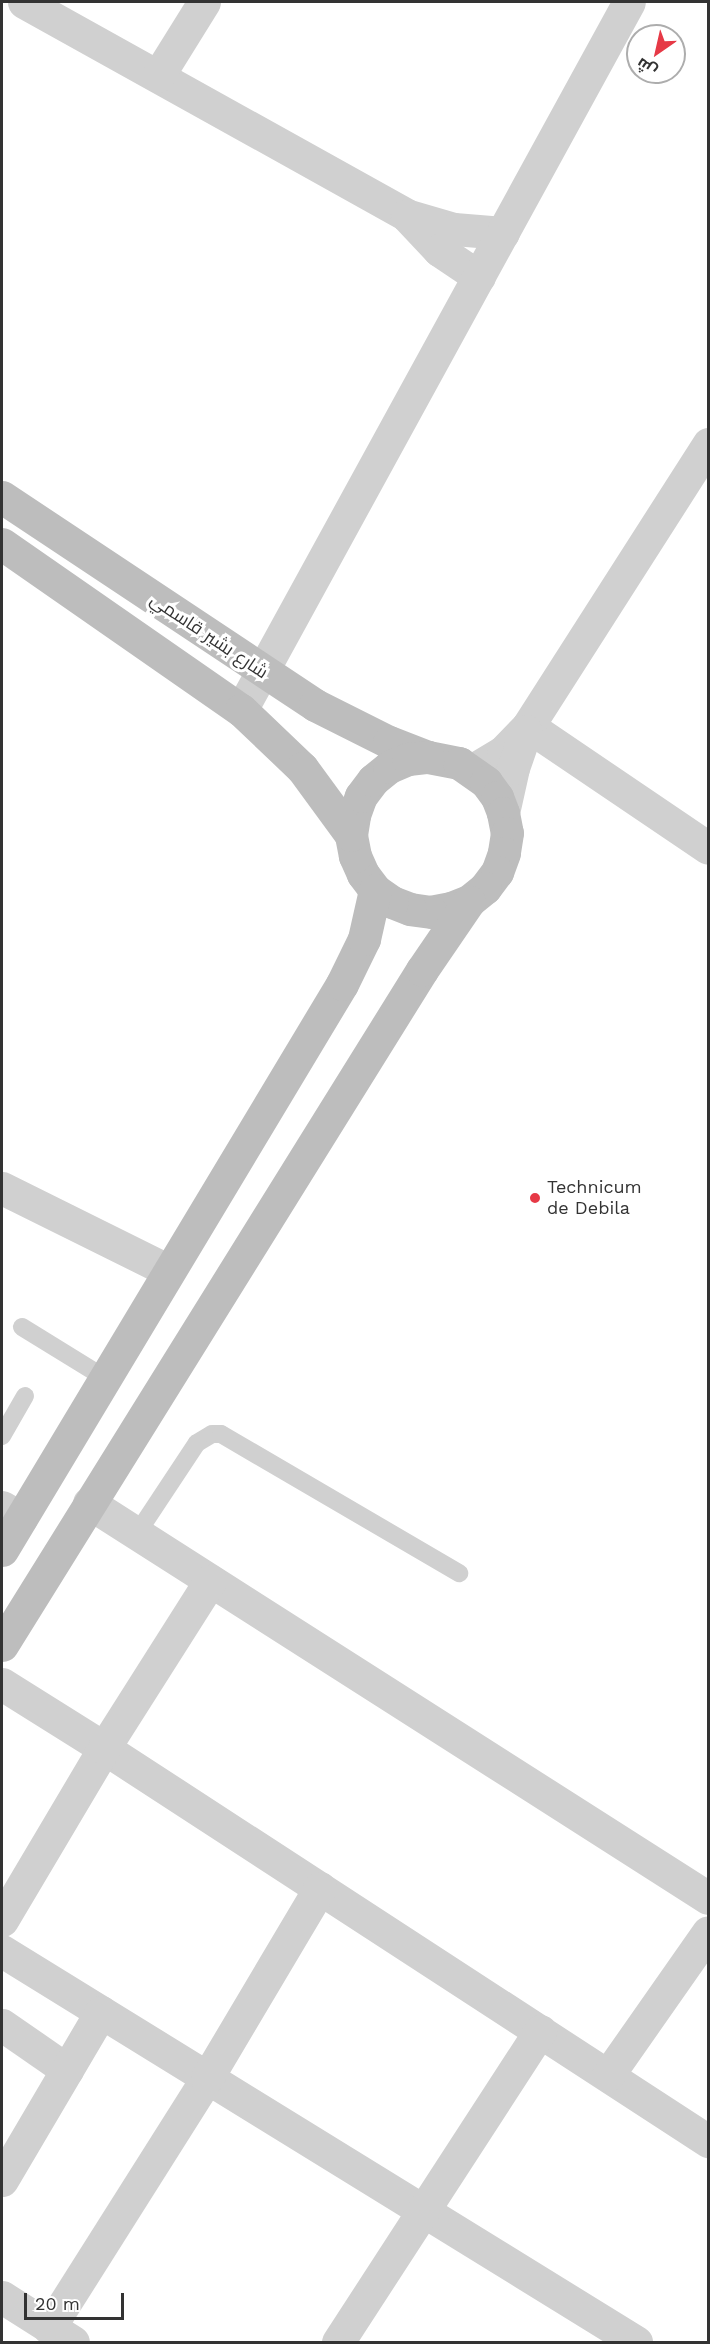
<!DOCTYPE html>
<meta charset="utf-8">
<style>
body{margin:0}
#map{position:relative;width:710px;height:2344px;overflow:hidden;background:#fff;font-family:"Work Sans",Cairo,sans-serif}
div>[style]{position:absolute}
.service>*{height:18px;margin:-9px;padding:0 9px;transform-origin:9px;border-radius:9px;background:#d0d0d0}
.minor>*{height:33px;margin:-16.5px;padding:0 16.5px;transform-origin:16.5px;border-radius:16.5px;background:#d0d0d0}
.tertiary>*{height:33px;margin:-16.5px;padding:0 16.5px;transform-origin:16.5px;border-radius:16.5px;background:#d0d0d0}
.secondary>*{height:33px;margin:-16.5px;padding:0 16.5px;transform-origin:16.5px;border-radius:16.5px;background:#bdbdbd}
.dots>*{width:16px;height:16px;translate:-50% -50%;box-sizing:border-box;border:3px solid #fff;border-radius:50%}
span{translate:-50% -50%;white-space:nowrap;text-align:center;line-height:1.15;-webkit-text-stroke:6px #fff;paint-order:stroke}
.street-label{font-size:18px;color:#333}
.poi-label{font-size:18px;color:#333}
.left{translate:0 -50%;text-align:left}
.frame{position:absolute;inset:0;border:3px solid #333;pointer-events:none}
.north{position:absolute;left:626px;top:24px;width:60px;height:60px;box-sizing:border-box;background:#fff;border:2px solid #adadad;border-radius:50%;rotate:214deg;font-size:16px;font-weight:700;line-height:24px;text-align:center;color:#333}
.north::after{content:'';display:block;margin:auto;width:21px;height:27px;background:#e63946;clip-path:polygon(50% 0,100% 100%,50% 72%,0 100%)}
.scale{position:absolute;left:24px;top:2293px;width:100px;height:27px;box-sizing:border-box;border:3px solid #333;border-top:0;padding-left:8px;font-size:18px;line-height:21px;white-space:nowrap;color:#333;-webkit-text-stroke:4px #fff;paint-order:stroke}
</style>
<div id="map">
<div class="service">
<i style="left:22px;top:1327px;width:97px;rotate:31.6deg"></i>
<i style="left:2px;top:1436px;width:46px;rotate:-60.1deg"></i>
<i style="left:136px;top:1535px;width:110px;rotate:-56.5deg"></i>
<i style="left:197px;top:1443px;width:17px;rotate:-31deg"></i>
<i style="left:212px;top:1434px;width:9px"></i>
<i style="left:221px;top:1434px;width:276px;rotate:30.3deg"></i>
</div>
<div class="minor">
<i style="left:24px;top:2px;width:437px;rotate:29.1deg"></i>
<i style="left:406px;top:215px;width:50px;rotate:16.3deg"></i>
<i style="left:454px;top:229px;width:49px;rotate:4.7deg"></i>
<i style="left:158px;top:76px;width:87px;rotate:-58.1deg"></i>
<i style="left:407px;top:216px;width:47px;rotate:46.7deg"></i>
<i style="left:439px;top:250px;width:48px;rotate:34deg"></i>
<i style="left:528px;top:726px;width:217px;rotate:34.1deg"></i>
<i style="left:2px;top:1188px;width:186px;rotate:26.4deg"></i>
<i style="left:89px;top:1503px;width:734px;rotate:32.54deg"></i>
<i style="left:2px;top:1507px;width:22px;rotate:30deg"></i>
<i style="left:2px;top:1684px;width:120px;rotate:32.1deg"></i>
<i style="left:104px;top:1748px;width:721px;rotate:33.05deg"></i>
<i style="left:2px;top:1920px;width:200px;rotate:-59.3deg"></i>
<i style="left:104px;top:1748px;width:198px;rotate:-57.6deg"></i>
<i style="left:2px;top:1951px;width:745px;rotate:31.66deg"></i>
<i style="left:2px;top:2025px;width:79px;rotate:34.7deg"></i>
<i style="left:608px;top:2075px;width:174px;rotate:-55deg"></i>
<i style="left:2px;top:2180px;width:195px;rotate:-59.5deg"></i>
<i style="left:49px;top:2328px;width:296px;rotate:-57.7deg"></i>
<i style="left:207px;top:2078px;width:221px;rotate:-59.3deg"></i>
<i style="left:338px;top:2342px;width:371px;rotate:-57deg"></i>
</div>
<div class="tertiary">
<i style="left:241px;top:710px;width:807px;rotate:-61.28deg"></i>
<i style="left:473px;top:770px;width:35px;rotate:-31deg"></i>
<i style="left:503px;top:752px;width:36px;rotate:-46deg"></i>
<i style="left:528px;top:726px;width:335px;rotate:-57.4deg"></i>
<i style="left:503px;top:813px;width:46px;rotate:-77.5deg"></i>
<i style="left:513px;top:768px;width:39px;rotate:-71deg"></i>
<i style="left:2px;top:2297px;width:84px;rotate:32.4deg"></i>
</div>
<div class="secondary">
<i style="left:2px;top:497px;width:376px;rotate:33.6deg"></i>
<i style="left:315px;top:705px;width:83px;rotate:26.6deg"></i>
<i style="left:389px;top:742px;width:42px;rotate:21deg"></i>
<i style="left:428px;top:757px;width:32px;rotate:11deg"></i>
<i style="left:459px;top:763px;width:33px;rotate:35deg"></i>
<i style="left:486px;top:782px;width:19px;rotate:54deg"></i>
<i style="left:497px;top:797px;width:17px;rotate:69deg"></i>
<i style="left:503px;top:813px;width:20px;rotate:79deg"></i>
<i style="left:507px;top:833px;width:20px;rotate:99deg"></i>
<i style="left:504px;top:853px;width:20px;rotate:110deg"></i>
<i style="left:497px;top:872px;width:20px;rotate:127deg"></i>
<i style="left:485px;top:888px;width:21px;rotate:141deg"></i>
<i style="left:469px;top:901px;width:19px;rotate:159deg"></i>
<i style="left:451px;top:908px;width:20px;rotate:169deg"></i>
<i style="left:431px;top:912px;width:21px;rotate:-172deg"></i>
<i style="left:410px;top:909px;width:19px;rotate:-159deg"></i>
<i style="left:392px;top:902px;width:21px;rotate:-145deg"></i>
<i style="left:375px;top:890px;width:20px;rotate:-127deg"></i>
<i style="left:363px;top:874px;width:20px;rotate:-114deg"></i>
<i style="left:355px;top:856px;width:21px;rotate:-101deg"></i>
<i style="left:351px;top:835px;width:20px;rotate:-81deg"></i>
<i style="left:354px;top:815px;width:20px;rotate:-70deg"></i>
<i style="left:361px;top:796px;width:20px;rotate:-53deg"></i>
<i style="left:373px;top:780px;width:21px;rotate:-39deg"></i>
<i style="left:389px;top:767px;width:21px;rotate:-23deg"></i>
<i style="left:408px;top:759px;width:20px;rotate:-6deg"></i>
<i style="left:2px;top:544px;width:291px;rotate:34.8deg"></i>
<i style="left:241px;top:710px;width:84px;rotate:43.6deg"></i>
<i style="left:302px;top:768px;width:83px;rotate:53.8deg"></i>
<i style="left:2px;top:1550px;width:660px;rotate:-59.01deg"></i>
<i style="left:342px;top:984px;width:50px;rotate:-63.9deg"></i>
<i style="left:364px;top:939px;width:50px;rotate:-77.3deg"></i>
<i style="left:2px;top:1645px;width:795px;rotate:-58.11deg"></i>
<i style="left:422px;top:970px;width:83px;rotate:-55.7deg"></i>
</div>
<div class="dots">
<i style="left:535px;top:1198px;background:#e63946"></i>
</div>
<div class="street-label">
<span style="left:209px;top:636px;rotate:34deg">شارع بشير قاسمي</span>
</div>
<div class="poi-label">
<span class="left" style="left:547px;top:1198px">Technicum<br>de Debila</span>
</div>
<div class="frame"></div>
<div class="north">ش</div>
<div class="scale">20 m</div>
</div>
